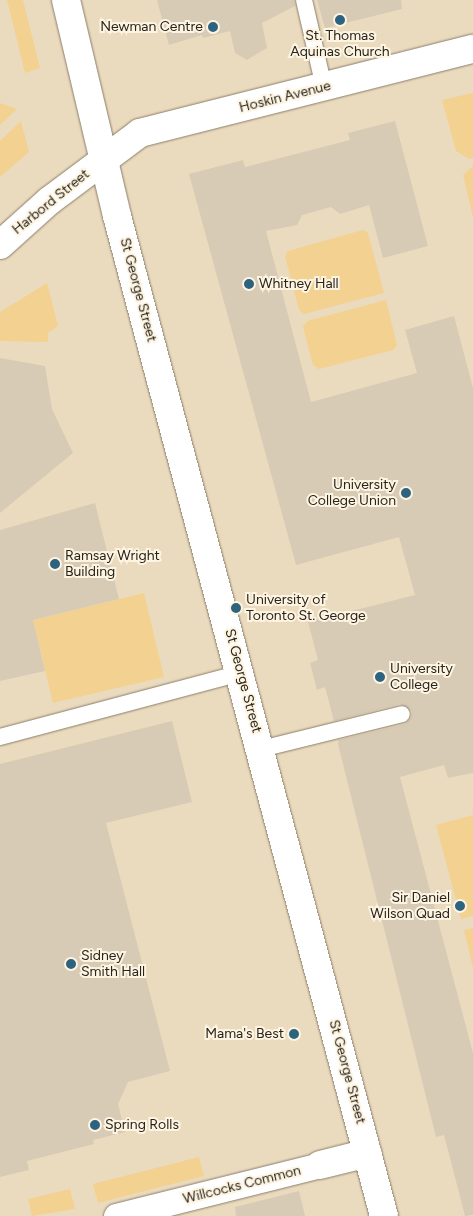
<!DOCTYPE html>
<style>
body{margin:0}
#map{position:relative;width:473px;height:1216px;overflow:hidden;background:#f3e7d0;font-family:Figtree,sans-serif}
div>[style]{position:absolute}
.built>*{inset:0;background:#ebdbbe}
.green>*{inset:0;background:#f2d191}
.building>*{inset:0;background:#d7cbb5}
.roads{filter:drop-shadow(0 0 1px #8a7f6a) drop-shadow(0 0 1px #8a7f6a)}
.service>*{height:16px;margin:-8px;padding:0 8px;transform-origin:8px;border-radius:8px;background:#fff}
.pedestrian>*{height:25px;margin:-12.5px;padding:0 12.5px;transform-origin:12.5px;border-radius:12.5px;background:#fff}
.minor>*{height:28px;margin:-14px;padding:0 14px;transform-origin:14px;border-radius:14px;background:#fff}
.tertiary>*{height:28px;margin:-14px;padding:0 14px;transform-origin:14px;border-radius:14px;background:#fff}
.dots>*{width:14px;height:14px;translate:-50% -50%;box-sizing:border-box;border:2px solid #fef4e2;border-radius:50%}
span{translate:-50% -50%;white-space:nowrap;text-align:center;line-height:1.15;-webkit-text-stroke:4px #fef4e2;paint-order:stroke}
.poi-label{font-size:14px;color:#28241b}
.right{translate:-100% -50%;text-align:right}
.left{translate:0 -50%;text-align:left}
.street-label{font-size:14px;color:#28241b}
</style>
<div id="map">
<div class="built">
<i style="clip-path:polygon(0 0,473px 0,473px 1216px,0 1216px)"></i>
</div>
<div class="green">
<i style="clip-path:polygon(7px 0,23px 0,40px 68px,25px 73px)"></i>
<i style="clip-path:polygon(473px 93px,473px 158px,469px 159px,456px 151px,442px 100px)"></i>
<i style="clip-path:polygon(0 103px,17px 109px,0 125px)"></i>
<i style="clip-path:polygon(21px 121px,29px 152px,0 177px,0 141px)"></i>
<i style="clip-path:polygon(473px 166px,473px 217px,463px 175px)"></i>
<i style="clip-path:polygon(363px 230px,368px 233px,384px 293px,304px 314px,299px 310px,285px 256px,288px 251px)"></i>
<i style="clip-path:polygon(47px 283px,58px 326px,48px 333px,48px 342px,0 341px,0 312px)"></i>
<i style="clip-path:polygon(386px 300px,397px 345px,393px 350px,319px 369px,313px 365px,303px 327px,307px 321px)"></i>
<i style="clip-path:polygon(144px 593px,164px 677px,53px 703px,33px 620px)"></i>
<i style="clip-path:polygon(473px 815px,473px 916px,461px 919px,436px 825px)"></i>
<i style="clip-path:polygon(473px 928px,473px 968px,464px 930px)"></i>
<i style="clip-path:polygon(199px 1157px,204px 1176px,98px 1203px,93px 1184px)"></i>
<i style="clip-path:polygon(70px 1189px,75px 1209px,32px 1216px,28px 1199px)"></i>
</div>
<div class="building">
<i style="clip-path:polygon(157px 0,294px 0,295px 6px,262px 23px,267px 48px,247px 60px,235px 53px,230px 31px,203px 38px,202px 35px,169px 45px)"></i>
<i style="clip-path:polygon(317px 0,401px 0,402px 9px,325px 28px)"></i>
<i style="clip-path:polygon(395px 121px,428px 246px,383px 258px,369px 205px,340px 214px,331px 207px,302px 215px,297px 225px,266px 231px,311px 402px,417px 373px,405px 330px,454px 316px,473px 388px,473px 773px,448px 778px,444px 765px,400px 777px,473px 1053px,473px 1215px,465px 1216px,444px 1135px,436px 1137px,338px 744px,339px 740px,405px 724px,411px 717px,412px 711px,400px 704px,334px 721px,325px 687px,317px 690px,310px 663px,318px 660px,308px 622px,415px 595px,399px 537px,296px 565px,189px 174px,243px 160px,245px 167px,350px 140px,348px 133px)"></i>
<i style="clip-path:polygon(0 358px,45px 366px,52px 409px,73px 453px,0 513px)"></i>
<i style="clip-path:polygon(95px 503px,119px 599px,33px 620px,45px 671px,0 681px,0 530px)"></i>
<i style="clip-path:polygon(172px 721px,192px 802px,106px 823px,170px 1071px,128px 1082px,118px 1104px,125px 1132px,93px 1140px,94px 1144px,27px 1161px,29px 1170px,0 1177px,0 764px)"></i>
<i style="clip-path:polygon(299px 1191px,305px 1216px,236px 1216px,235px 1207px)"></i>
</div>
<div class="roads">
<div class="service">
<i style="left:304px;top:0;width:89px;rotate:77.1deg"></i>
<i style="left:0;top:737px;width:248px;rotate:-14.9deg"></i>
<i style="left:261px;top:749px;width:145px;rotate:-13.9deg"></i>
</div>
<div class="pedestrian">
<i style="left:116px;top:1216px;width:210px;rotate:-14deg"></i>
</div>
<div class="minor">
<i style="left:320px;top:1165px;width:49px;rotate:-14deg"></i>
</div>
<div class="tertiary">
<i style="left:66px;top:0;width:222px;rotate:76.7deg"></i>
<i style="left:117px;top:216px;width:1035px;rotate:75.05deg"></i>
<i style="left:0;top:245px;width:66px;rotate:-41.9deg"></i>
<i style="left:49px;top:201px;width:114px;rotate:-36.8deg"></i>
<i style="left:140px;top:133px;width:343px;rotate:-14.2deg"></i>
</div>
</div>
<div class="dots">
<i style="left:340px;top:20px;background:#2e637f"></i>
<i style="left:213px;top:27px;background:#2e637f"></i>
<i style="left:249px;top:284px;background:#2e637f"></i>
<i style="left:406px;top:493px;background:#2e637f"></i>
<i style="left:55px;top:564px;background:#2e637f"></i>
<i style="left:236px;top:608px;background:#2e637f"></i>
<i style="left:380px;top:677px;background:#2e637f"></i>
<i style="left:460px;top:906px;background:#2e637f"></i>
<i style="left:71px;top:964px;background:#2e637f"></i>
<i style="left:294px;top:1034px;background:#2e637f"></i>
<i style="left:95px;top:1125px;background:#2e637f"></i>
</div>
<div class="poi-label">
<span class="right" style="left:203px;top:27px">Newman Centre</span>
<span style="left:340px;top:44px">St. Thomas<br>Aquinas Church</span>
<span class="left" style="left:259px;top:284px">Whitney Hall</span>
<span class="right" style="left:396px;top:493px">University<br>College Union</span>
<span class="left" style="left:65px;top:564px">Ramsay Wright<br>Building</span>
<span class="left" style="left:246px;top:608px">University of<br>Toronto St. George</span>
<span class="left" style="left:390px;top:677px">University<br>College</span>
<span class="right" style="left:450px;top:906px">Sir Daniel<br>Wilson Quad</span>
<span class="left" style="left:81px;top:964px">Sidney<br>Smith Hall</span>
<span class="right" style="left:284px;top:1034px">Mama's Best</span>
<span class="left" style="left:105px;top:1125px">Spring Rolls</span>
</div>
<div class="street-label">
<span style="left:285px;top:97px;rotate:-14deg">Hoskin Avenue</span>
<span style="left:51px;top:202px;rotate:-39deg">Harbord Street</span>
<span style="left:138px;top:290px;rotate:75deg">St George Street</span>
<span style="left:243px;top:681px;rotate:75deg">St George Street</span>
<span style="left:347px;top:1072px;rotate:75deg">St George Street</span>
<span style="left:242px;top:1185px;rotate:-14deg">Willcocks Common</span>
</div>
</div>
